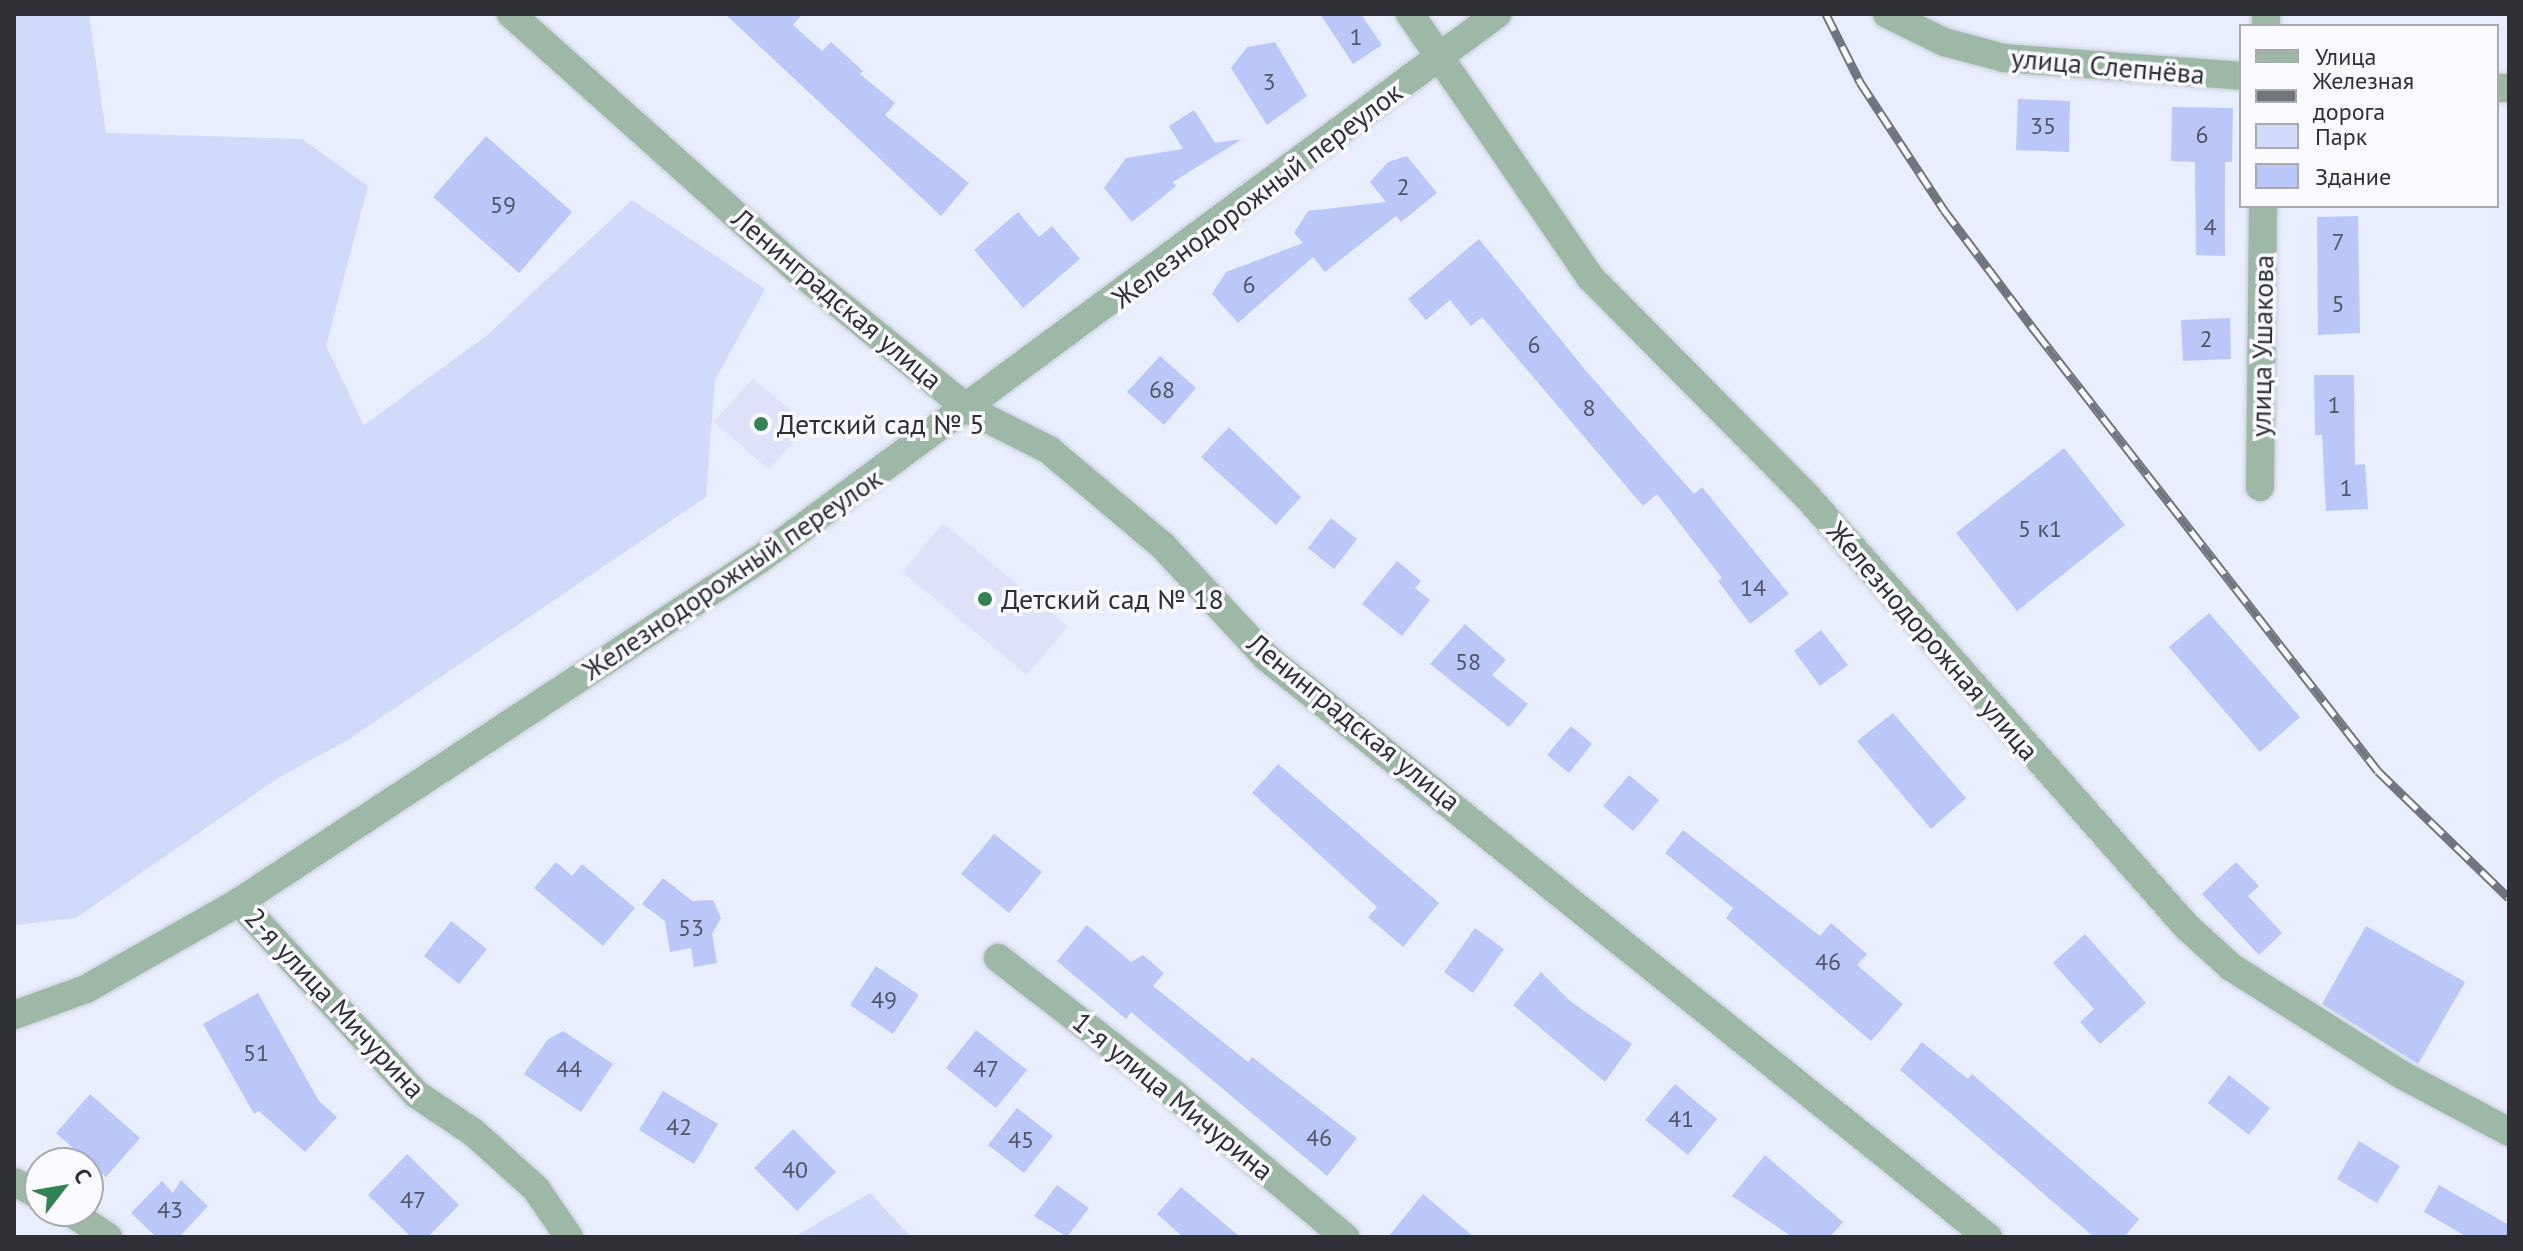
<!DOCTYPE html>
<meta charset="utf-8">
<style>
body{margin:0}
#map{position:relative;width:2523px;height:1251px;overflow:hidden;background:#e9eefe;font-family:"PT Sans",sans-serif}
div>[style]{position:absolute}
.built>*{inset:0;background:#dde2fa}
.green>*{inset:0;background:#d2dafb}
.building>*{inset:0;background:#bbc7f9}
.roads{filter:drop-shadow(0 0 2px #c8ccda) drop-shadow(0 0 2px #c8ccda)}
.minor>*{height:28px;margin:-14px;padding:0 14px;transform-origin:14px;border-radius:14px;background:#9db8a5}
.rail>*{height:9px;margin-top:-4.5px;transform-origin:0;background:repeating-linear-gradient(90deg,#fbfbff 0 18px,#72757e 0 36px);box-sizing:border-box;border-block:2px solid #72757e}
.dots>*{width:22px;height:22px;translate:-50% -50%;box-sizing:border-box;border:4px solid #fbfbff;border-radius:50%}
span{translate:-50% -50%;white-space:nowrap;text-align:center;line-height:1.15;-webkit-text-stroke:7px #fbfbff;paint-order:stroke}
.number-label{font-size:24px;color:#525667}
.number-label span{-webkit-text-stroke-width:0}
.street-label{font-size:28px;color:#2f3036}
.poi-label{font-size:28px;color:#2f3036}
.left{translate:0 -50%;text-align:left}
.frame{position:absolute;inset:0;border:16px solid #2f3036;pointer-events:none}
.legend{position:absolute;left:2239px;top:24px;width:260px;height:184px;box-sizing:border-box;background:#fbfbff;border:2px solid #a9aaaf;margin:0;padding:10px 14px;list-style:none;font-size:24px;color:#2f3036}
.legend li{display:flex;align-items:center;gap:16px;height:40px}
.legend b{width:40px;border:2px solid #a9aaaf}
.north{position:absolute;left:24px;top:1147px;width:80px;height:80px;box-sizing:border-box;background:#fbfbff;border:2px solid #a9aaaf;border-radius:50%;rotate:59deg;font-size:22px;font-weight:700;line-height:32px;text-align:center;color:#2f3036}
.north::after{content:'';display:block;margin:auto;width:28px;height:36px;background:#338251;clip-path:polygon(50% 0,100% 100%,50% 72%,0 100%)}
</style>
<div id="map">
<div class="built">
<i style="clip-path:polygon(753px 378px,808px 425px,769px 470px,714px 422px)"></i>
<i style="clip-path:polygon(943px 523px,1068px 626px,1027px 675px,902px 572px)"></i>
</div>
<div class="green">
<i style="clip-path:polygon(14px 14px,89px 14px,106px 133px,302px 139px,368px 186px,326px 346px,364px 425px,486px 336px,632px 200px,765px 289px,715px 380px,706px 497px,348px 740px,278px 778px,76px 918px,14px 925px)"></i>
<i style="clip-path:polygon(870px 1193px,911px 1237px,794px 1237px)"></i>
</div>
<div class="building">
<i style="clip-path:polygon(725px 14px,802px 14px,793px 25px,822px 51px,831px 42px,863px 71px,860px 74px,895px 103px,885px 115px,969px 183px,941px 216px)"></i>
<i style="clip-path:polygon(1320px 14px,1361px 14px,1382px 45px,1353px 64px)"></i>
<i style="clip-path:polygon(1275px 42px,1307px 96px,1267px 125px,1231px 68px,1247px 47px)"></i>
<i style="clip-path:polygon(2018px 99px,2070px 101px,2069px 152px,2016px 150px)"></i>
<i style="clip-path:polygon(2172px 107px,2233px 108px,2232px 162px,2225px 162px,2225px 256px,2196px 255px,2195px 162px,2171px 161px)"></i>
<i style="clip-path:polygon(1194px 110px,1215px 143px,1242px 139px,1173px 182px,1176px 186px,1132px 222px,1104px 188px,1126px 158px,1183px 149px,1169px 126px)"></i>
<i style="clip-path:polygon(486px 136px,572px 212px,519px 273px,433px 197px)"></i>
<i style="clip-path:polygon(1407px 156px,1437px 193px,1401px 222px,1396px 216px,1325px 272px,1313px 257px,1238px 323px,1212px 294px,1226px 272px,1303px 243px,1294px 233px,1308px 211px,1386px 202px,1370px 182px,1388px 162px)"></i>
<i style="clip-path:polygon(1018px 212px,1039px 237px,1052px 226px,1080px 259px,1023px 308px,974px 250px)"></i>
<i style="clip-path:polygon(2358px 216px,2360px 333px,2318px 335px,2317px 217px)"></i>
<i style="clip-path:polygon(1479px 239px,1587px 372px,1694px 494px,1702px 487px,1789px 594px,1750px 624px,1718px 581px,1722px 578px,1657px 494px,1643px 506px,1482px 317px,1471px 326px,1450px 300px,1426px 320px,1408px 299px)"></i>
<i style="clip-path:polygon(2230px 318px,2231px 359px,2183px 361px,2181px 320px)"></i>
<i style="clip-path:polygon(1160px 356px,1196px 388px,1164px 425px,1127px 392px)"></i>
<i style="clip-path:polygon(2314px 375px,2354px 375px,2355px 465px,2365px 464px,2368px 509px,2326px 511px,2322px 435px,2315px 435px)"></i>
<i style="clip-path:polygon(1229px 427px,1301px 497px,1276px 525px,1201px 457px)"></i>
<i style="clip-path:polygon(2064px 448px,2125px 525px,2017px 611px,1956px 533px)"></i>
<i style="clip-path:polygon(1331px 518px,1357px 539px,1334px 569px,1308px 548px)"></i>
<i style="clip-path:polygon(1397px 561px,1421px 581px,1415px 588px,1430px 600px,1402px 636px,1362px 604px)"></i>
<i style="clip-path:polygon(2209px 613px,2300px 717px,2260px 752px,2169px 647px)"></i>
<i style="clip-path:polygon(1465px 624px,1506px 660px,1492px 675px,1528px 704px,1509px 727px,1430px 664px)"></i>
<i style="clip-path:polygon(1821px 630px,1848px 665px,1820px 686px,1794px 651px)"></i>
<i style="clip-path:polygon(1893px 713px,1966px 798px,1931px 829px,1857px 741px)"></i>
<i style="clip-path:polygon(1571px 726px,1592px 744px,1569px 773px,1547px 755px)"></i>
<i style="clip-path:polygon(1278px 764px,1439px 903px,1403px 947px,1368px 917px,1377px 907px,1252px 793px)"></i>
<i style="clip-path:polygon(1629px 775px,1659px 800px,1633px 831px,1603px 806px)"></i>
<i style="clip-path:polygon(1683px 830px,1820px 936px,1831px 923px,1867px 954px,1857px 965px,1903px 1004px,1871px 1041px,1726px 918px,1733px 908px,1665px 853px)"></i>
<i style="clip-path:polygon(994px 834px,1042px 872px,1009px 913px,961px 874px)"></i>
<i style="clip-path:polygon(556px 862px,572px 876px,582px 864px,635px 908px,603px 946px,534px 888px)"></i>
<i style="clip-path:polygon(2236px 862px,2259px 886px,2248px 896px,2282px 933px,2259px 955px,2202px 894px)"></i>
<i style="clip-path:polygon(663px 878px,692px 901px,713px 900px,721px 918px,712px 934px,717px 963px,694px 967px,691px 948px,670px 952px,665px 921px,642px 904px)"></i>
<i style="clip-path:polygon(451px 921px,487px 949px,459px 984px,424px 956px)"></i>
<i style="clip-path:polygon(1087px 925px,1131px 962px,1143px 955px,1164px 973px,1153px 986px,1248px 1062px,1252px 1057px,1357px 1138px,1327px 1176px,1131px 1012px,1126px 1019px,1057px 961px)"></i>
<i style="clip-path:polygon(2366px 926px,2465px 982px,2418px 1064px,2322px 1004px)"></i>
<i style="clip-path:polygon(1475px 928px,1504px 949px,1473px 993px,1444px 972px)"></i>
<i style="clip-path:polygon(2085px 934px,2146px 1003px,2100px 1044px,2080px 1022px,2094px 1009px,2053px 963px)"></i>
<i style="clip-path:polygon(876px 966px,919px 995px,893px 1034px,850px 1005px)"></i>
<i style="clip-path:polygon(1541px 972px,1570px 1001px,1632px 1044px,1605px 1082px,1513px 1005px)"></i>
<i style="clip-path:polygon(258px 993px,319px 1101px,337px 1117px,305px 1152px,259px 1111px,254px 1114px,203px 1024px)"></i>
<i style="clip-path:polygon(976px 1030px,1027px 1070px,996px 1108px,946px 1068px)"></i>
<i style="clip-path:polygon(563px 1031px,613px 1064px,581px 1112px,524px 1074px,547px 1040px)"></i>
<i style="clip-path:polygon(1922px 1042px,1968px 1079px,1972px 1074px,2139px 1219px,2124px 1237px,2094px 1237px,1900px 1070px)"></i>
<i style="clip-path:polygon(2229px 1075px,2270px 1108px,2249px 1135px,2208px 1103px)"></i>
<i style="clip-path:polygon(1675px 1084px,1717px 1119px,1688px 1155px,1645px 1120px)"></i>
<i style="clip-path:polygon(663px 1091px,718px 1124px,694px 1164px,639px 1130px)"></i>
<i style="clip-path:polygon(90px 1094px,140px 1138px,106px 1177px,56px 1133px)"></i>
<i style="clip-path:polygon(1017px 1108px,1053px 1136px,1024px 1173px,988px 1145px)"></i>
<i style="clip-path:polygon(793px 1129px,836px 1172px,797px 1211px,754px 1168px)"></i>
<i style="clip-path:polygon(2359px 1141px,2400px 1166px,2377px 1203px,2337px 1179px)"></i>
<i style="clip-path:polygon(407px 1154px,459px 1205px,428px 1237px,411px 1237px,368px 1195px)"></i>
<i style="clip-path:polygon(1765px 1155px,1843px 1222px,1830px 1237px,1792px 1237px,1732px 1196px)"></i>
<i style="clip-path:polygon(181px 1180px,208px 1206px,179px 1237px,156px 1237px,131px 1213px,162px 1181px,173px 1193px)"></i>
<i style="clip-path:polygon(1057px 1185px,1089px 1208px,1067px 1237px,1034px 1216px)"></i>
<i style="clip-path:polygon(2439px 1185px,2509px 1225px,2509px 1237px,2467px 1237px,2424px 1212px)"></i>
<i style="clip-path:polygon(1181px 1187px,1240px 1237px,1183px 1237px,1157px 1214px)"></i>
<i style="clip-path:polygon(1423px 1194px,1474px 1237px,1388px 1237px)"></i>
</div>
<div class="roads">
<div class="minor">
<i style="left:511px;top:14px;width:390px;rotate:41.8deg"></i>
<i style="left:802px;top:274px;width:214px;rotate:39.1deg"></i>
<i style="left:968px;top:409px;width:91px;rotate:26.8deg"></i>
<i style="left:1049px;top:450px;width:149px;rotate:40.1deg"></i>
<i style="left:1163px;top:546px;width:151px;rotate:47.1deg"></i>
<i style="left:1266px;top:657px;width:926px;rotate:38.78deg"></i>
<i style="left:1410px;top:14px;width:319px;rotate:55.6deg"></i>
<i style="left:1590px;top:277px;width:304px;rotate:45.3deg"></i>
<i style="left:1804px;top:493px;width:577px;rotate:48.58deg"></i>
<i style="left:2186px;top:926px;width:61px;rotate:42.3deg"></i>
<i style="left:2231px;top:967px;width:202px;rotate:32.3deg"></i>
<i style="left:2402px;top:1075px;width:121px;rotate:28deg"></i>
<i style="left:1887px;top:14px;width:64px;rotate:26.2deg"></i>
<i style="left:1944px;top:42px;width:62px;rotate:14.9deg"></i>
<i style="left:2004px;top:58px;width:238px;rotate:4.3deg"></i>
<i style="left:2266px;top:26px;width:12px;rotate:-90deg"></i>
<i style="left:2497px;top:88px;width:12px"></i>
<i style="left:2260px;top:487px;width:281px;rotate:-89.4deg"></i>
<i style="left:239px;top:902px;width:261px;rotate:47.3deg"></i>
<i style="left:416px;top:1094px;width:69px;rotate:33.7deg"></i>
<i style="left:473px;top:1132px;width:85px;rotate:42.1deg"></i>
<i style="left:536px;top:1189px;width:58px;rotate:55.5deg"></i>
<i style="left:998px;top:958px;width:224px;rotate:37.7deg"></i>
<i style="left:1175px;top:1095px;width:222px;rotate:39.9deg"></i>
<i style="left:14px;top:1015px;width:77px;rotate:-19.9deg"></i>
<i style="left:86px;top:989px;width:176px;rotate:-29.6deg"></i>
<i style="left:239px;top:902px;width:624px;rotate:-33.36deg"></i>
<i style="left:760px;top:559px;width:917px;rotate:-36.48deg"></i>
<i style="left:14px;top:1182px;width:29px;rotate:27deg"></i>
<i style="left:69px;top:1211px;width:47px;rotate:33.7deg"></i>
</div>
</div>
<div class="rail">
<i style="left:1826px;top:14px;width:76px;rotate:63.4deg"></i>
<i style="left:1860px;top:82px;width:153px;rotate:56.7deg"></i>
<i style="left:1944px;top:210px;width:153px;rotate:53deg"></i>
<i style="left:2036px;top:332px;width:556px;rotate:52.08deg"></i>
<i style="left:2378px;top:771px;width:182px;rotate:44.1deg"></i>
</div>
<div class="dots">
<i style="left:761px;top:424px;background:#338251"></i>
<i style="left:985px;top:599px;background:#338251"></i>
</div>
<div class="number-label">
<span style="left:1356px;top:37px">1</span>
<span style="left:1269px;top:82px">3</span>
<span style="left:2043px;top:126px">35</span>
<span style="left:2202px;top:135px">6</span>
<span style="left:1403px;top:187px">2</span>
<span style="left:503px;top:205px">59</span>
<span style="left:2210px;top:227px">4</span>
<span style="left:2338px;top:242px">7</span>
<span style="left:1249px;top:285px">6</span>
<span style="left:2338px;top:304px">5</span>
<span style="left:2206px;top:339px">2</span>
<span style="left:1534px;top:345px">6</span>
<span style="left:1162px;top:390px">68</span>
<span style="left:2334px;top:405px">1</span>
<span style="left:1589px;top:408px">8</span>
<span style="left:2346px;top:488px">1</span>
<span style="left:2040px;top:529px">5 к1</span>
<span style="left:1753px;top:588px">14</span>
<span style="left:1468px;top:662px">58</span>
<span style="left:691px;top:928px">53</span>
<span style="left:1828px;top:962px">46</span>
<span style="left:884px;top:1000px">49</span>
<span style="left:256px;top:1053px">51</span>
<span style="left:569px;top:1069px">44</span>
<span style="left:986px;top:1069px">47</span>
<span style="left:1681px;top:1119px">41</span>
<span style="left:679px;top:1127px">42</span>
<span style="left:1319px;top:1138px">46</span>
<span style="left:1021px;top:1140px">45</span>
<span style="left:795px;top:1170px">40</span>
<span style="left:413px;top:1200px">47</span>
<span style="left:170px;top:1210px">43</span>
</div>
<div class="street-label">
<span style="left:2108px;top:66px;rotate:5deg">улица Слепнёва</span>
<span style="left:1257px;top:195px;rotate:-37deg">Железнодорожный переулок</span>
<span style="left:837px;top:299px;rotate:40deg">Ленинградская улица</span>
<span style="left:2262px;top:346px;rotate:-89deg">улица Ушакова</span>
<span style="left:732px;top:574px;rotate:-34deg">Железнодорожный переулок</span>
<span style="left:1933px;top:641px;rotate:49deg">Железнодорожная улица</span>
<span style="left:1354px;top:722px;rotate:39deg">Ленинградская улица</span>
<span style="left:335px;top:1003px;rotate:47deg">2-я улица Мичурина</span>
<span style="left:1173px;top:1096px;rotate:39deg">1-я улица Мичурина</span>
</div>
<div class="poi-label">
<span class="left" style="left:777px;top:424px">Детский сад № 5</span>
<span class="left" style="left:1001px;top:599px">Детский сад № 18</span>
</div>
<div class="frame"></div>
<ul class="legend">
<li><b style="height:10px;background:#9db8a5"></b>Улица</li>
<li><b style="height:10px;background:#72757e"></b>Железная дорога</li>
<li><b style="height:22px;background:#d2dafb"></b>Парк</li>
<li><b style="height:22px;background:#bbc7f9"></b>Здание</li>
</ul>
<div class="north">С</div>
</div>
